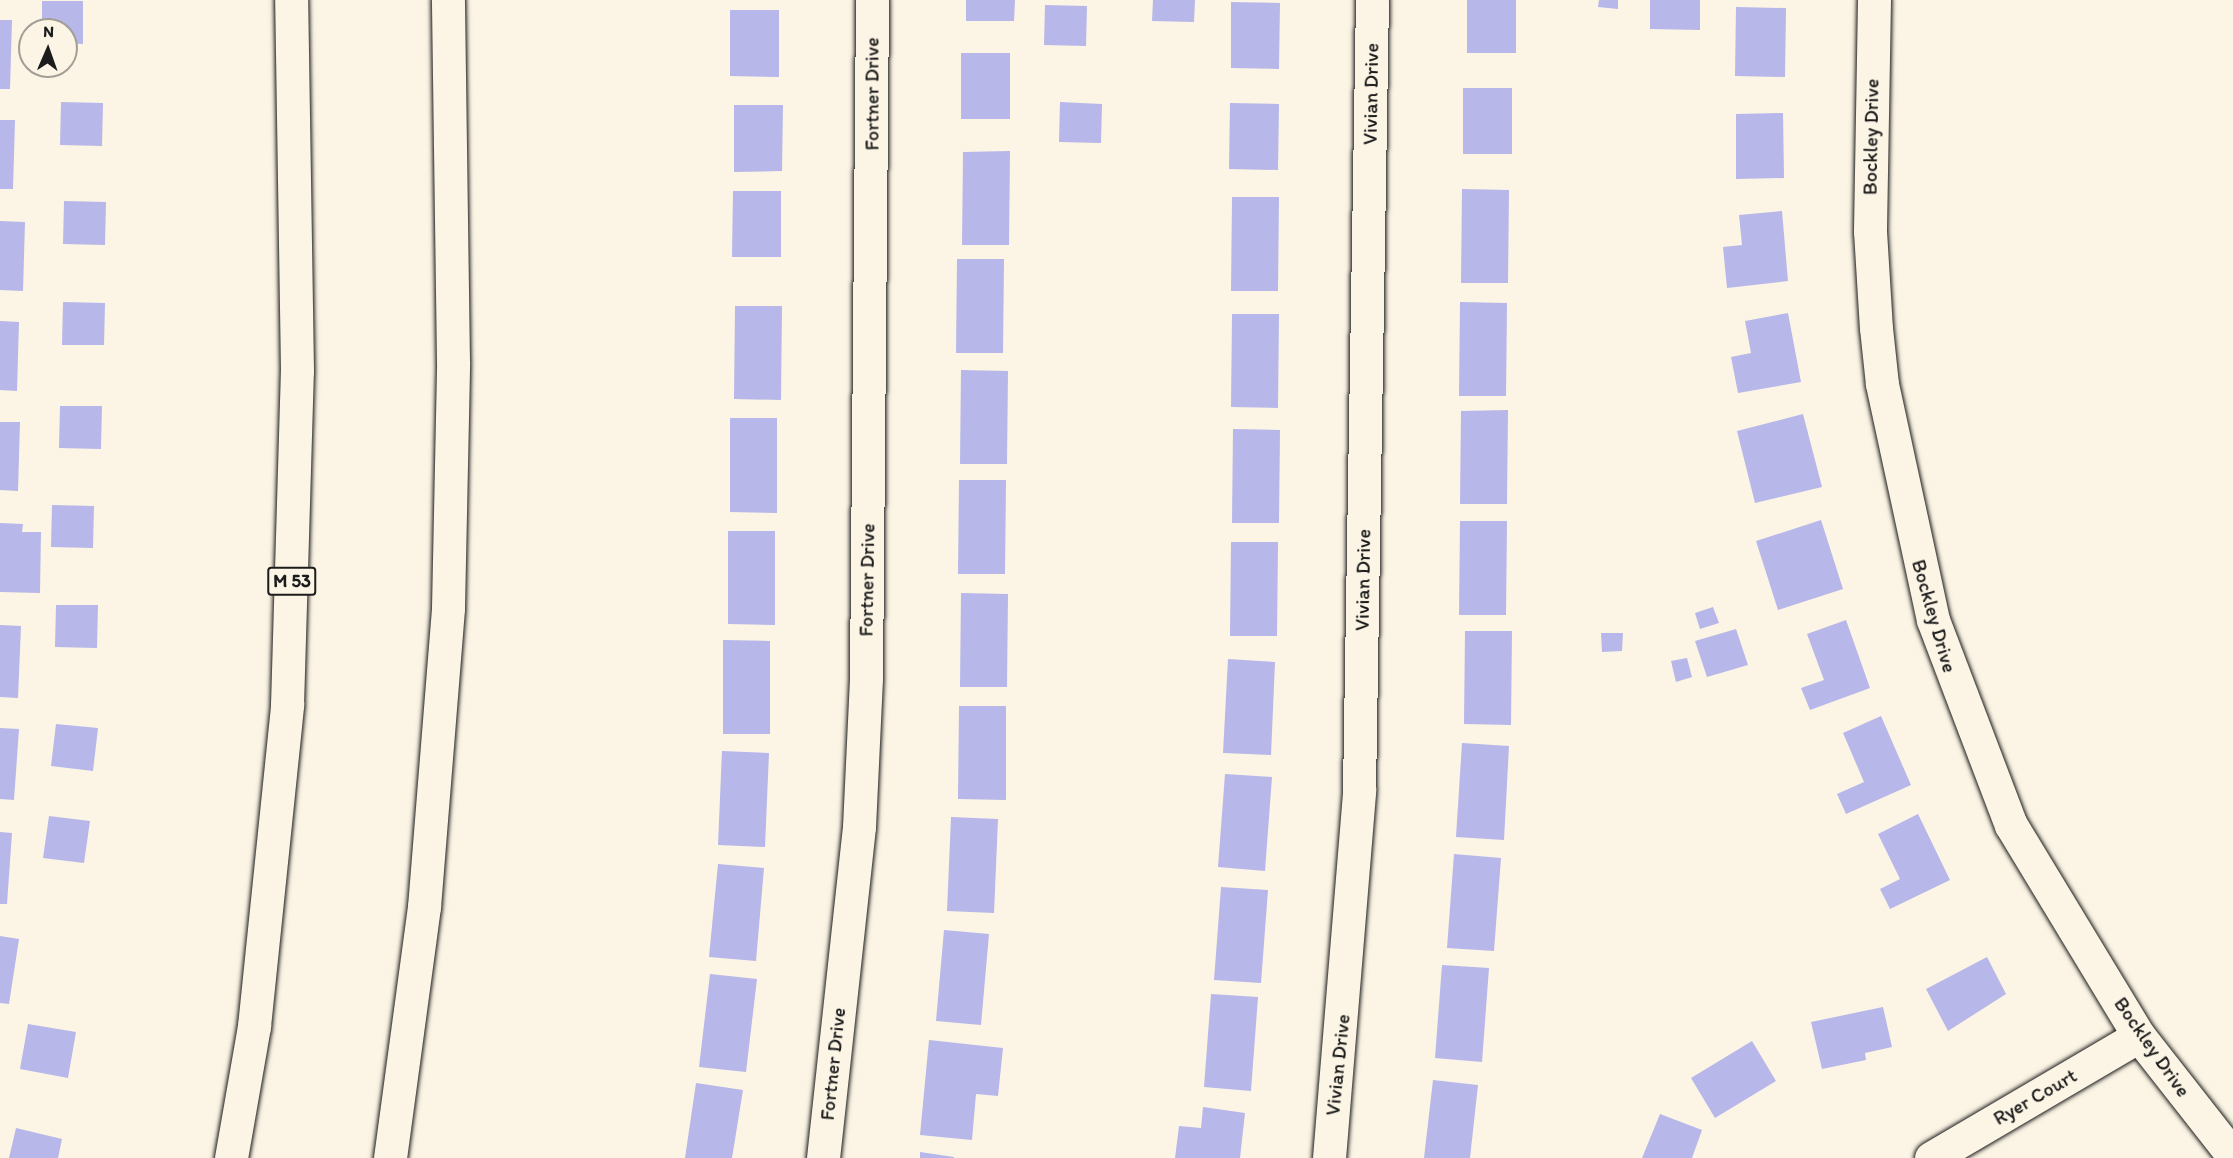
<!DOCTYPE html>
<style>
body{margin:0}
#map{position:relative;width:2233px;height:1158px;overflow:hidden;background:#fcf5e5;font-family:Itim,sans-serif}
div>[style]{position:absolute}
.building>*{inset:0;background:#b7b7e9}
.roads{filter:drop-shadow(0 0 2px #1c1c1c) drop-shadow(0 0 2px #1c1c1c)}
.minor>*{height:33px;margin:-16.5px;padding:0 16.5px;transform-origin:16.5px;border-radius:16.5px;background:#fcf5e5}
.highway>*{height:33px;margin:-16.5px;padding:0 16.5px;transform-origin:16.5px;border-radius:16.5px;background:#fcf5e5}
span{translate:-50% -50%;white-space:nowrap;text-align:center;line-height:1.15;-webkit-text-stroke:6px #fcf5e5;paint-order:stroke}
.shield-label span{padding:2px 4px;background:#fcf5e5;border:2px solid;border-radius:4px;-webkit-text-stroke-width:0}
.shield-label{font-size:18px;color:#1c1c1c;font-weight:700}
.street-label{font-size:20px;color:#1c1c1c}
.north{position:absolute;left:18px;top:18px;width:60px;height:60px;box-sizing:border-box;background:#fcf5e5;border:2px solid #a29e95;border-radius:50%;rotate:2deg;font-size:16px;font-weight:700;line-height:24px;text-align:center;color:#1c1c1c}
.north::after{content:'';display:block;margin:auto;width:21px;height:27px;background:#1c1c1c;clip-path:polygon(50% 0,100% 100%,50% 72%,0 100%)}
</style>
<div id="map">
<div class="building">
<i style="clip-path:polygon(966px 0,1015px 0,1014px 21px,966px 21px)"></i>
<i style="clip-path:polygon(1153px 0,1195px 0,1194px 22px,1152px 21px)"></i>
<i style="clip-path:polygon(1467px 0,1516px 0,1516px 53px,1467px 53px)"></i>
<i style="clip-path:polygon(1599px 0,1618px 0,1618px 9px,1598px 7px)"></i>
<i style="clip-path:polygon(1650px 0,1700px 0,1700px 30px,1650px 29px)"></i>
<i style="clip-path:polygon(42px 1px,83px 1px,83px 44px,66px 43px,66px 30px,42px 30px)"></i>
<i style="clip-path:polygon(1231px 2px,1280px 3px,1279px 69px,1231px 68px)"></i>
<i style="clip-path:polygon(1045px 5px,1087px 6px,1086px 46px,1044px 45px)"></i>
<i style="clip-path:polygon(1736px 7px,1786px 8px,1785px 77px,1735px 76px)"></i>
<i style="clip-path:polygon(730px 10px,779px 10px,779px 77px,730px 76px)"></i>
<i style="clip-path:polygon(0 20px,12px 20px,10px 89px,0 89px)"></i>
<i style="clip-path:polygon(961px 53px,1010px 53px,1010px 119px,961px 119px)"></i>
<i style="clip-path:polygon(1463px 88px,1512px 88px,1512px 154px,1463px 154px)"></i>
<i style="clip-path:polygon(61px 102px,103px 103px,102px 146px,60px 145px)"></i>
<i style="clip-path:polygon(1060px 102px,1102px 104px,1101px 143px,1059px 142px)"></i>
<i style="clip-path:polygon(1230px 103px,1279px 104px,1278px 170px,1229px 169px)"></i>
<i style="clip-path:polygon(734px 105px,783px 105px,782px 171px,734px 172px)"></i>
<i style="clip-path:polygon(1783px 113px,1784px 178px,1736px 179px,1736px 114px)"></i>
<i style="clip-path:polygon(0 120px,15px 120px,13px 189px,0 189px)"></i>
<i style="clip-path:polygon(1010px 151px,1009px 245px,962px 245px,963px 152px)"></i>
<i style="clip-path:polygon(1462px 189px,1509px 190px,1508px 283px,1461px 283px)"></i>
<i style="clip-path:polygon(733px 191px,781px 191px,781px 257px,732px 257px)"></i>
<i style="clip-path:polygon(1232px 197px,1279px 197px,1278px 291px,1231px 291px)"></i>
<i style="clip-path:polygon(64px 201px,106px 202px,105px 245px,63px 244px)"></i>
<i style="clip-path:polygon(1782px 211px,1788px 281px,1727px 288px,1723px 247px,1742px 245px,1739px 215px)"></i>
<i style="clip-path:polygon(0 221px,25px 222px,23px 291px,0 290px)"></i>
<i style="clip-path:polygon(957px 259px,1004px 259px,1003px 353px,956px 353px)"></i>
<i style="clip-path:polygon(63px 302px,105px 303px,104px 345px,62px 345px)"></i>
<i style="clip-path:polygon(1460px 302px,1507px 303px,1506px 396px,1459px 396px)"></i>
<i style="clip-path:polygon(735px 306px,782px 306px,781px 400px,734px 399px)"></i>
<i style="clip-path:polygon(1788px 313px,1801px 382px,1738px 393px,1731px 357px,1751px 353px,1745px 321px)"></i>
<i style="clip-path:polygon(1232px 314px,1279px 314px,1278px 408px,1231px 407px)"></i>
<i style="clip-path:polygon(0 321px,19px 322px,17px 391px,0 390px)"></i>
<i style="clip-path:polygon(961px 370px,1008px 371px,1007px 464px,960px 464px)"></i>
<i style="clip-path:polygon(60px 406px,102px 406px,101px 449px,59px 448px)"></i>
<i style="clip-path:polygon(1508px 410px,1507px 504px,1460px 504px,1461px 411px)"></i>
<i style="clip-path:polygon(1803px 414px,1822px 487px,1755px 503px,1737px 431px)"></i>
<i style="clip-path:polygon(730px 418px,777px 418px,777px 513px,730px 512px)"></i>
<i style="clip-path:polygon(0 422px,20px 422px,18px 491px,0 490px)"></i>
<i style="clip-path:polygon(1233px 429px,1280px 430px,1279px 523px,1232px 523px)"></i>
<i style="clip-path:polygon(959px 480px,1006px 480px,1005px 574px,958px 574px)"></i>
<i style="clip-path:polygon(52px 505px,94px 506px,93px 548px,51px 547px)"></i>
<i style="clip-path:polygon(1821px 520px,1843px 589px,1778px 610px,1756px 541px)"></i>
<i style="clip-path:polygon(1460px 521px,1507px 521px,1506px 615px,1459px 615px)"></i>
<i style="clip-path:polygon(0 523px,23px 524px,22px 532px,41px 532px,40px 593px,0 592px)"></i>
<i style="clip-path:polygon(728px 531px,775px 531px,775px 625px,728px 624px)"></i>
<i style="clip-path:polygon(1231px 542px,1278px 542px,1277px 636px,1230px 636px)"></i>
<i style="clip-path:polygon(961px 593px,1008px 594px,1007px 687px,960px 687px)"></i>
<i style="clip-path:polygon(56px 605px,98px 605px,97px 648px,55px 647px)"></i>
<i style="clip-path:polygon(1713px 607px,1719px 623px,1700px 629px,1695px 613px)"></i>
<i style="clip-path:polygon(1846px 620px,1870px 688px,1810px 710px,1801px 688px,1824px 680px,1807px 634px)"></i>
<i style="clip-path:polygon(0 625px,21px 626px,18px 698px,0 697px)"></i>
<i style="clip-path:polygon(1736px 629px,1748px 665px,1707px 677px,1695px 641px)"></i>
<i style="clip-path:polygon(1465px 631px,1512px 631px,1511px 725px,1464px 724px)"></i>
<i style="clip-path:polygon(1601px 633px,1623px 633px,1622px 651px,1602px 652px)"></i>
<i style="clip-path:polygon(723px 640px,770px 641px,770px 734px,723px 734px)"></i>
<i style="clip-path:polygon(1687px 658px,1692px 677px,1676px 682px,1671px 661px)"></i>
<i style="clip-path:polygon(1228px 659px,1275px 662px,1271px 755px,1223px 753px)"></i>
<i style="clip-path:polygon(959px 706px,1006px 706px,1006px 800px,958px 799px)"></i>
<i style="clip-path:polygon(1881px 716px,1911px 785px,1846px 814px,1837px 794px,1864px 782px,1843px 733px)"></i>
<i style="clip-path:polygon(56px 724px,98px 728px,93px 771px,51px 766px)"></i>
<i style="clip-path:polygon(0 728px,19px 729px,14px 800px,0 799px)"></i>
<i style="clip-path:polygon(1462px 743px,1509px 746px,1504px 840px,1456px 837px)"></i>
<i style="clip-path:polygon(722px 751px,769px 753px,765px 847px,718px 845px)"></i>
<i style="clip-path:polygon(1225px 774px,1272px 777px,1265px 871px,1218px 867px)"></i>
<i style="clip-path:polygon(1918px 814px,1950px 880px,1890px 909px,1880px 889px,1900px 879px,1878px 834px)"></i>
<i style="clip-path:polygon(49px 816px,90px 821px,84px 863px,43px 858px)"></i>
<i style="clip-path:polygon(951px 817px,998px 819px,994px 913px,947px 911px)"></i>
<i style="clip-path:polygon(0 832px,12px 833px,7px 904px,0 904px)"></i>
<i style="clip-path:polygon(1454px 854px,1501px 858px,1494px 951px,1447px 948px)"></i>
<i style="clip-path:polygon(718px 864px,764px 868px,756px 961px,709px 957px)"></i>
<i style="clip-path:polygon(1221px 887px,1268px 890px,1261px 983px,1214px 980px)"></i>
<i style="clip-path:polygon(944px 930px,989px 934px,981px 1025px,936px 1021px)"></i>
<i style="clip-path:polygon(0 936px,19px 939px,9px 1004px,0 1003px)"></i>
<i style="clip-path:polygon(1987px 957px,2006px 994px,1948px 1031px,1926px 989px)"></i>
<i style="clip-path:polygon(1442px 965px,1489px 968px,1482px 1062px,1435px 1058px)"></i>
<i style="clip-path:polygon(710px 974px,757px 979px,746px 1072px,699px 1067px)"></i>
<i style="clip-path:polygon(1211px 994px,1258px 997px,1251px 1091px,1204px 1087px)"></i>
<i style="clip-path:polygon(1883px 1007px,1892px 1047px,1865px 1053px,1866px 1060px,1822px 1069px,1811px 1022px)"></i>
<i style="clip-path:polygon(28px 1024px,76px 1032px,68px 1078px,20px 1069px)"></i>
<i style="clip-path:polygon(929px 1040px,1003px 1048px,998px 1096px,976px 1094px,972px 1140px,920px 1135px)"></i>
<i style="clip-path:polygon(1752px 1041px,1776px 1081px,1715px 1118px,1691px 1078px)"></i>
<i style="clip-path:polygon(1433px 1080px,1478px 1085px,1470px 1158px,1424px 1158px)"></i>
<i style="clip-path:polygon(696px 1083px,743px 1090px,732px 1158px,685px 1158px)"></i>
<i style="clip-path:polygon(1203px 1107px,1245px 1113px,1240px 1158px,1175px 1158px,1179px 1126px,1201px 1128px)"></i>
<i style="clip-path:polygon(1660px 1114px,1702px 1130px,1692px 1158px,1642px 1158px)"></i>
<i style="clip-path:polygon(16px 1128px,62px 1139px,58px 1158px,9px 1158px)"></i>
<i style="clip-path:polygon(920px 1152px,954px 1157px,954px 1158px,920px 1158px)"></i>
</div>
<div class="roads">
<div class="minor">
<i style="left:1874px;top:0;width:231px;rotate:91deg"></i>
<i style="left:1870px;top:231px;width:97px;rotate:86.5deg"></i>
<i style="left:1876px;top:328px;width:56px;rotate:83.9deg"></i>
<i style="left:1882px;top:384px;width:241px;rotate:77.8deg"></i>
<i style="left:1933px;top:620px;width:219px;rotate:69.2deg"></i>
<i style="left:2011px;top:825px;width:247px;rotate:58.8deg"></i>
<i style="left:2139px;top:1036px;width:152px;rotate:51.9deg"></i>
<i style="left:823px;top:1158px;width:333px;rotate:-83.8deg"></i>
<i style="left:859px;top:827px;width:150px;rotate:-87.3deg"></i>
<i style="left:866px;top:677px;width:677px;rotate:-89.49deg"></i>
<i style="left:1329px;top:1158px;width:369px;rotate:-85.3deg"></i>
<i style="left:1359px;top:790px;width:790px;rotate:-89.06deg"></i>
<i style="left:1931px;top:1158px;width:241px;rotate:-30.4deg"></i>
</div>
<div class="highway">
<i style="left:231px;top:1158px;width:134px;rotate:-80.1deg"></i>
<i style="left:254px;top:1026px;width:323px;rotate:-84.1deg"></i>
<i style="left:287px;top:705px;width:334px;rotate:-88.3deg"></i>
<i style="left:297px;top:371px;width:371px;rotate:-90.9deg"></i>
<i style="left:390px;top:1158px;width:253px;rotate:-82.3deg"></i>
<i style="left:424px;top:907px;width:300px;rotate:-85.4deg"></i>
<i style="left:448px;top:608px;width:246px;rotate:-88.8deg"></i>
<i style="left:453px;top:362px;width:362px;rotate:-90.8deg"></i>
</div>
</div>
<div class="shield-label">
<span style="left:292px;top:581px">M 53</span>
</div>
<div class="street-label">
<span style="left:872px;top:94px;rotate:-90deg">Fortner Drive</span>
<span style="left:1371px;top:94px;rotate:-89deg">Vivian Drive</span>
<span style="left:1871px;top:137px;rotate:-89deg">Bockley Drive</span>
<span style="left:867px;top:580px;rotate:-89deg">Fortner Drive</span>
<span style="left:1363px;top:580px;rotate:-89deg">Vivian Drive</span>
<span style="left:1934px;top:616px;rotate:74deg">Bockley Drive</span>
<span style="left:2152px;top:1047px;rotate:55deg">Bockley Drive</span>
<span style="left:833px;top:1064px;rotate:-84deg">Fortner Drive</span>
<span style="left:1338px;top:1065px;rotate:-84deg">Vivian Drive</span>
<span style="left:2035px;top:1097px;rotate:-30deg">Ryer Court</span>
</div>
<div class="north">N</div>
</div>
